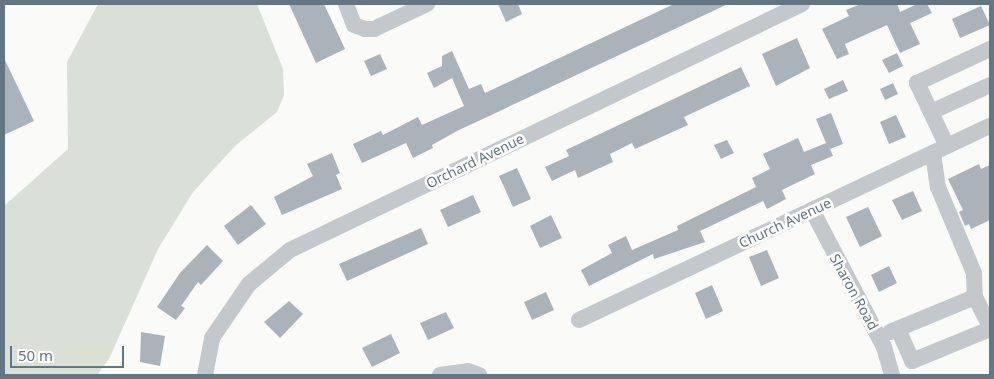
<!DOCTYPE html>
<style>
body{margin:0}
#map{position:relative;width:994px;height:379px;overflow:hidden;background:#fafaf8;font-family:"Noto Sans",sans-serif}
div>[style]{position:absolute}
.green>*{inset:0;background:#dadfd7}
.building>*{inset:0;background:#aab3b9}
.minor>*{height:16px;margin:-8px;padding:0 8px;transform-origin:8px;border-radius:8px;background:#c3c8cc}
span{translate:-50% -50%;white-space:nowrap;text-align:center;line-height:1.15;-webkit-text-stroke:5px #fff;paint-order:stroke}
.street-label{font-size:14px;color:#657683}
.frame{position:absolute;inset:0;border:5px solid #657683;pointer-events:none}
.scale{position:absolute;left:10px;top:346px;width:114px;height:22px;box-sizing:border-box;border:2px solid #657683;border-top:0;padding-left:6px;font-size:15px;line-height:18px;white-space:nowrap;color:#657683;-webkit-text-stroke:4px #fff;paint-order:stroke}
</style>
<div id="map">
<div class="green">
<i style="clip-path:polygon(98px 4px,257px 4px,283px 69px,284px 95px,277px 112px,235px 146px,193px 192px,158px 249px,109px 359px,97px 375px,4px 375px,4px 206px,68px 149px,67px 62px)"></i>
</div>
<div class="building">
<i style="clip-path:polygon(289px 4px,324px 4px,345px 49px,316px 63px)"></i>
<i style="clip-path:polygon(498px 4px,518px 4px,522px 14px,506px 22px)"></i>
<i style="clip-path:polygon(674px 4px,728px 4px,457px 131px,432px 145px,433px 148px,413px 158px,406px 143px,362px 163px,353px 144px,381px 131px,383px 135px,418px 117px,422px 125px,464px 106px,452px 78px,434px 88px,427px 73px,442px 66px,442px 56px,452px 51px,469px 89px,481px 84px,485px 93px)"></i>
<i style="clip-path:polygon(861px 4px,897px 4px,900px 12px,917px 4px,927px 4px,932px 13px,910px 23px,920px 44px,900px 53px,887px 25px,845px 44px,849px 54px,837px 59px,822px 29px,849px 16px,846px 10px)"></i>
<i style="clip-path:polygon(981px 6px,990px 25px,960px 38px,952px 19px)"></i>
<i style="clip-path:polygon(797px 38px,810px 68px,776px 86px,762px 54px)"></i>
<i style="clip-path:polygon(897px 53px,903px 66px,889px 73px,882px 60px)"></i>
<i style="clip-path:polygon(380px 54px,387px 69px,371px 76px,364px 61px)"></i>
<i style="clip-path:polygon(4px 58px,34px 121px,4px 135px)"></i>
<i style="clip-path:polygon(741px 67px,750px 86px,684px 117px,688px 125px,635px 149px,632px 143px,610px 154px,613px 162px,578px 178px,575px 170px,552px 181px,545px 167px,569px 156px,566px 150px)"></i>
<i style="clip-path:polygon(843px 80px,848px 91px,829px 99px,824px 89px)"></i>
<i style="clip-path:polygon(893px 83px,898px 94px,885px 100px,880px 89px)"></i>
<i style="clip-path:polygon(831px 113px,843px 144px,830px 149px,833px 156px,811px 165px,815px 174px,782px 190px,786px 199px,767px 209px,763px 201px,700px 231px,705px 242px,654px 259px,653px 254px,589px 286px,581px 270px,612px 253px,608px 245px,626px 236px,632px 250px,678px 230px,677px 226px,756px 187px,752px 178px,770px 169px,763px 154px,798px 138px,804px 152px,826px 143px,816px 119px)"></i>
<i style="clip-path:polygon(896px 115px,906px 137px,889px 144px,880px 122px)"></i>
<i style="clip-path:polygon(727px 140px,734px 153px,721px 159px,714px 145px)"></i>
<i style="clip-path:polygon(332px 153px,340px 173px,336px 175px,342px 189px,282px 215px,274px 197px,313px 176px,307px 164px)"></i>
<i style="clip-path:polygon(979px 164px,981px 169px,990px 165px,990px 220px,971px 229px,969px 224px,965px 226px,959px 212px,963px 210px,948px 179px)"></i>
<i style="clip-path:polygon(517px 168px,531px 199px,513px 207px,499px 176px)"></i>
<i style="clip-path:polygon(913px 191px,922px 211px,902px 220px,892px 200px)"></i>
<i style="clip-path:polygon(473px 195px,481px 212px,448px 227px,440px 210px)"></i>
<i style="clip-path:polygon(251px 205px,266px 224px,238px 245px,224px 226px)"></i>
<i style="clip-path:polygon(868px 207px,882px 236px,860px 247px,846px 217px)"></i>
<i style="clip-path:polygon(551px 215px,562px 238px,540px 248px,530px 226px)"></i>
<i style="clip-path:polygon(421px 228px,428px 244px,347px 281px,339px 264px)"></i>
<i style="clip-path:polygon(207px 245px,223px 261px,201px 285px,198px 282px,181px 306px,185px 308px,176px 320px,157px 307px,180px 273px)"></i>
<i style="clip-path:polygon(767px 250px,779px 278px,761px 286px,749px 257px)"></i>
<i style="clip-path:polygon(889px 266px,897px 283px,879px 292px,871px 275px)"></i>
<i style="clip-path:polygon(712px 285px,723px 311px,706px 319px,695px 293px)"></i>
<i style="clip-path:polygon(546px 292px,554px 310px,532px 320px,524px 302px)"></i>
<i style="clip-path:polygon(289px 301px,303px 314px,280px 338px,264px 322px)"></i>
<i style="clip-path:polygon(446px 312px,454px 328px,428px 340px,420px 323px)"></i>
<i style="clip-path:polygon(141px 332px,165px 336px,160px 366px,140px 362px)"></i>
<i style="clip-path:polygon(391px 334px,400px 353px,372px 367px,362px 348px)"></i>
</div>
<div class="minor">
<i style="left:346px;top:4px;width:22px;rotate:69deg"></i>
<i style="left:354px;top:25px;width:12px;rotate:20deg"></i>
<i style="left:365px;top:29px;width:9px"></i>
<i style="left:374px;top:29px;width:59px;rotate:-25.3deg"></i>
<i style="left:931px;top:112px;width:65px;rotate:-24.6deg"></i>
<i style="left:947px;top:146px;width:70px;rotate:-115.5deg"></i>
<i style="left:917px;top:83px;width:81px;rotate:-25deg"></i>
<i style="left:933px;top:153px;width:34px;rotate:82deg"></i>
<i style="left:938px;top:187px;width:93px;rotate:67.3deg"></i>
<i style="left:974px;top:273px;width:24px;rotate:88deg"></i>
<i style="left:975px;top:297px;width:33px;rotate:63deg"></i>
<i style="left:812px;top:210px;width:155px;rotate:62.3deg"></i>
<i style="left:884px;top:347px;width:29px;rotate:74deg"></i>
<i style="left:579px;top:320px;width:454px;rotate:-25.3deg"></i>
<i style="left:898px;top:329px;width:35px;rotate:66deg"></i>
<i style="left:912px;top:361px;width:84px;rotate:-22.3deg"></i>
<i style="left:890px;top:332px;width:92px;rotate:-22.4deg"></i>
<i style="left:205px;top:375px;width:38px;rotate:-79deg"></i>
<i style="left:212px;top:338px;width:65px;rotate:-55.6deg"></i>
<i style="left:249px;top:284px;width:53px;rotate:-39.7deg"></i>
<i style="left:290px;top:250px;width:568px;rotate:-25.66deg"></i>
<i style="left:440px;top:375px;width:28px;rotate:-8deg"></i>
<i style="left:468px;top:371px;width:12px;rotate:20deg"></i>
</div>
<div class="street-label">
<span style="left:475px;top:161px;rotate:-26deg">Orchard Avenue</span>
<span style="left:785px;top:223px;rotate:-25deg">Church Avenue</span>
<span style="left:854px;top:292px;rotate:61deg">Sharon Road</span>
</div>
<div class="frame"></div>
<div class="scale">50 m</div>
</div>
